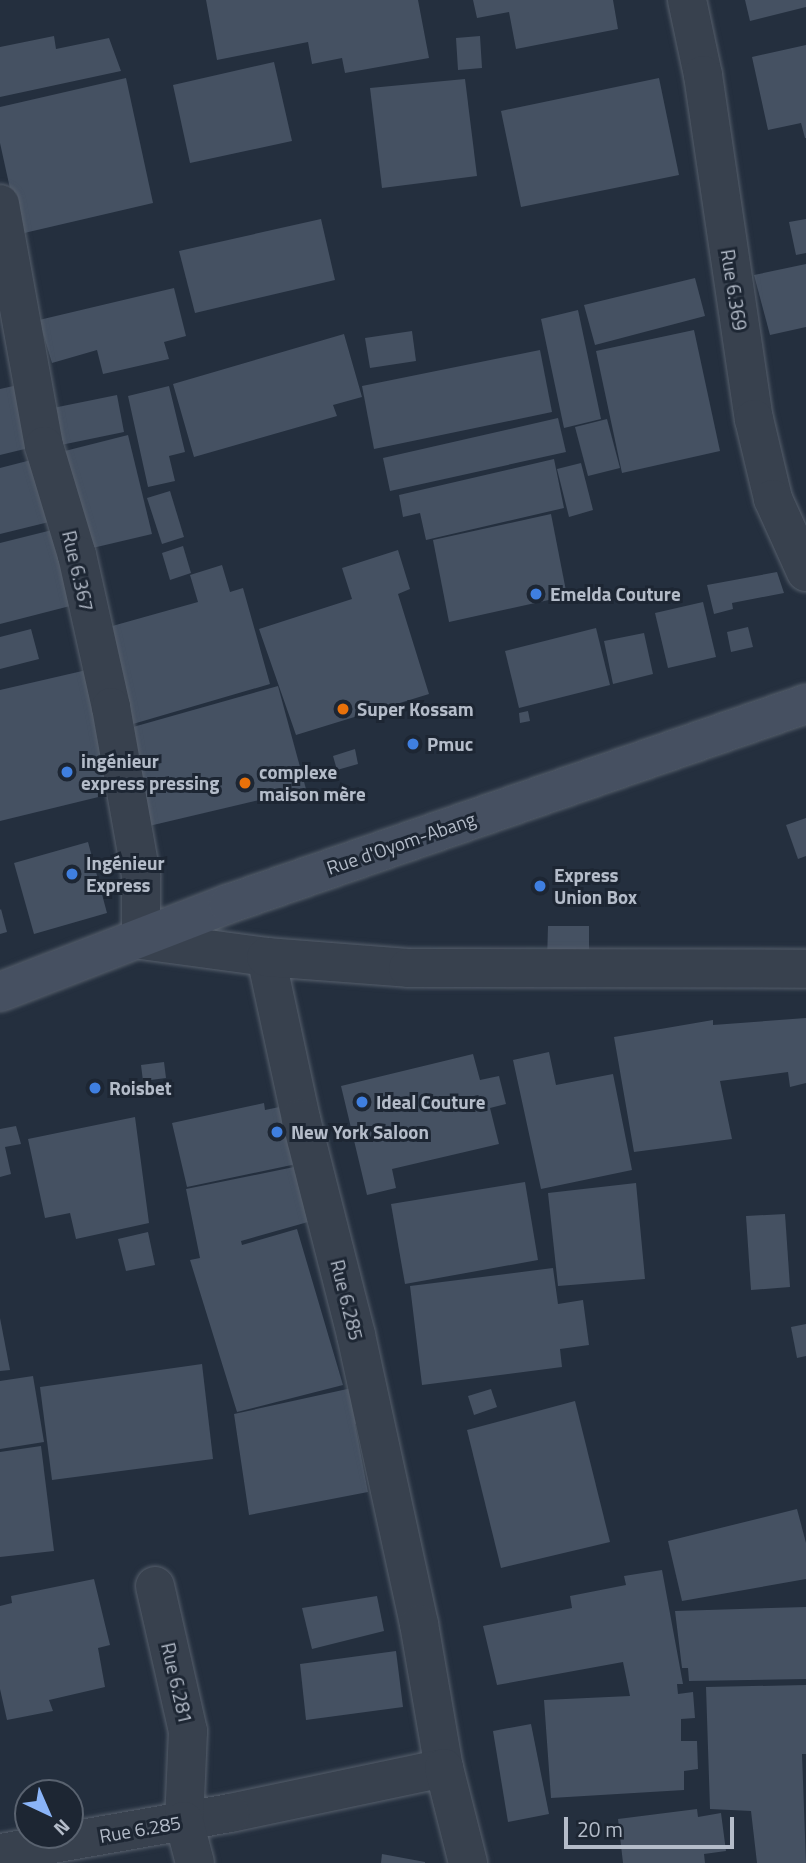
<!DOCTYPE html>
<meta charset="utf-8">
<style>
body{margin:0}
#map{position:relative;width:806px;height:1863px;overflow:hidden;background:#242f3e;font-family:"Titillium Web",sans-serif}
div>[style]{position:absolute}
.building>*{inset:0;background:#455162}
.roads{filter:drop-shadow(0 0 2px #565f6c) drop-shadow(0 0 2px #565f6c)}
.minor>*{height:38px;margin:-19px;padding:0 19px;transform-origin:19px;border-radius:19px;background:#38414e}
.tertiary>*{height:38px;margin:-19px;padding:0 19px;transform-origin:19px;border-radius:19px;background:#38414e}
.secondary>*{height:38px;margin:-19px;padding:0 19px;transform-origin:19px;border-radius:19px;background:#465061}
.dots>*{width:19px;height:19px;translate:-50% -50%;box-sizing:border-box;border:4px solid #1d2633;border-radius:50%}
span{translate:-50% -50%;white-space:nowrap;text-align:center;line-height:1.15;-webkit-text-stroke:6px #1d2633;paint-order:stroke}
.street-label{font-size:19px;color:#b4bcc9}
.poi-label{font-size:19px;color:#b4bcc9;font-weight:700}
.left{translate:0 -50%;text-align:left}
.north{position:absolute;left:14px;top:1779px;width:70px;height:70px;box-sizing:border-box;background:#1d2633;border:2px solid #59626f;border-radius:50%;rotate:136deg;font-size:19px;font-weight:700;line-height:28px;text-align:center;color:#b4bcc9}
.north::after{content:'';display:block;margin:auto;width:24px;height:32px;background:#8ab4f8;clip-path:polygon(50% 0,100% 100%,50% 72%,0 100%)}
.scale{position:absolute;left:564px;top:1817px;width:170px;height:32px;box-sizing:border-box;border:4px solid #b4bcc9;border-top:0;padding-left:9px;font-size:21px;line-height:24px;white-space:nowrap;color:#b4bcc9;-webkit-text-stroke:5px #1d2633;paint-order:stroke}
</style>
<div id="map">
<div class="building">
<i style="clip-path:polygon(206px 0,418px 0,429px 58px,345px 73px,342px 58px,312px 64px,308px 42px,217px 60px)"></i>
<i style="clip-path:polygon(473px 0,613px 0,618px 29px,516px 49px,509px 12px,477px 18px)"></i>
<i style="clip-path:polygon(745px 0,806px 0,806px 7px,750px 21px)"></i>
<i style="clip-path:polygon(54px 36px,56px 49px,109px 38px,121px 71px,0 97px,0 47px)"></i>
<i style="clip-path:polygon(480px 36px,482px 68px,458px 70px,456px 38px)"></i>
<i style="clip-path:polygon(806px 45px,806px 138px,805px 138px,801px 123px,768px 130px,752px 57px)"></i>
<i style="clip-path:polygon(274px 62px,292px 141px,190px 163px,173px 85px)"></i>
<i style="clip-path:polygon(126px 78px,153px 203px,20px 234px,0 143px,0 107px)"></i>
<i style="clip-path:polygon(659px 78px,679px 175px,521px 207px,501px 111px)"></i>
<i style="clip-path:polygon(465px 79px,477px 176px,382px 188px,370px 88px)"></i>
<i style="clip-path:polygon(321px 219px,335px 280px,195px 313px,179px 251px)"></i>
<i style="clip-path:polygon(806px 219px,806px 253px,796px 255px,789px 222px)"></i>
<i style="clip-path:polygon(806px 264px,806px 327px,770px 335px,754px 275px)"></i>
<i style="clip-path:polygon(695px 278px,705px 316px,595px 345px,584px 305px)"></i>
<i style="clip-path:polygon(174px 288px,186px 336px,164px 342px,169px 359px,103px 374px,97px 350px,52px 363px,39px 320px)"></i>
<i style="clip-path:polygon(578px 310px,601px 419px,564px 428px,541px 319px)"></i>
<i style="clip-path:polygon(694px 330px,720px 451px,622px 473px,596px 351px)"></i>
<i style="clip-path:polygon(412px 331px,416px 361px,370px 368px,365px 338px)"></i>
<i style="clip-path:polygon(344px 334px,362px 397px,333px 405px,337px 416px,194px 457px,173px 384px)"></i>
<i style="clip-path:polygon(540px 350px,552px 412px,374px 449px,362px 386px)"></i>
<i style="clip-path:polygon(18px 385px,33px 447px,0 455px,0 389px)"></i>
<i style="clip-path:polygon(169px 386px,185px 452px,169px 456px,175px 481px,148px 487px,128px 396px)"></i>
<i style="clip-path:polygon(117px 395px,124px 432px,56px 446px,48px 409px)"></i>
<i style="clip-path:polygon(558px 418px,566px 452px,390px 491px,383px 458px)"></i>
<i style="clip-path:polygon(607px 419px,620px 468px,588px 476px,575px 427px)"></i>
<i style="clip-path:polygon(128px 435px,152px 534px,84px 550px,61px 452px)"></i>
<i style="clip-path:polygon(35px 459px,49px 522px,0 534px,0 468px)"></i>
<i style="clip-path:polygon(554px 459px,564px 508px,426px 540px,420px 513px,403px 517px,399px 495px)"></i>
<i style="clip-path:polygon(581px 463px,593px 510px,569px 517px,557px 469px)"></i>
<i style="clip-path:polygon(170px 491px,184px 537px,162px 544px,147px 498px)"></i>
<i style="clip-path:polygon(551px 514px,567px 596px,449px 622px,433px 540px)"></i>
<i style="clip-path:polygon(56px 529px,74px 605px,0 624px,0 543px)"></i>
<i style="clip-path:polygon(183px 546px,191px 573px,170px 580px,162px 553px)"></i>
<i style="clip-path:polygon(398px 550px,410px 589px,398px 594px,429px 694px,296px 735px,259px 629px,352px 599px,342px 568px)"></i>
<i style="clip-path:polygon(222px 565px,230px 592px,243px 588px,270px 684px,126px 726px,98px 630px,198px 602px,190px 575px)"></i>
<i style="clip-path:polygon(777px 572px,784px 593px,732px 603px,733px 609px,714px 614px,707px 585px)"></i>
<i style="clip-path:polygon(703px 602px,716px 657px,668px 668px,655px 613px)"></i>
<i style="clip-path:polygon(748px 627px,753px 647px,731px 652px,727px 632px)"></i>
<i style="clip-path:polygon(596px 628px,610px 685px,519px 708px,505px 651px)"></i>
<i style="clip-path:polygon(31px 629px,39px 659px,0 669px,0 637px)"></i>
<i style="clip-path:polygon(644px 633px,653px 674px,613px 684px,604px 641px)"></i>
<i style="clip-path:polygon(91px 669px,119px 792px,0 821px,0 690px)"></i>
<i style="clip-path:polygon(278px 686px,306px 789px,149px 826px,126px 729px)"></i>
<i style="clip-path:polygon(528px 711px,530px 721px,520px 723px,519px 713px)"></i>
<i style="clip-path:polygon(355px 749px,358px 764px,337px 770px,333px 756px)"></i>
<i style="clip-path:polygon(806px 818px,806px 856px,798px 859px,786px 825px)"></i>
<i style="clip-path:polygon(88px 842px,107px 913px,34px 934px,14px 863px)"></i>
<i style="clip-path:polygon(1px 909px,7px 932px,0 934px,0 910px)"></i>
<i style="clip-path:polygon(548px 926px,589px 926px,589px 963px,547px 962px)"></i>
<i style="clip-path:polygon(806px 1018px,806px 1083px,790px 1087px,788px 1072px,720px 1081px,732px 1139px,634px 1152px,614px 1037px,713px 1020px,713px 1025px)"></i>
<i style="clip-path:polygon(549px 1052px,556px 1085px,613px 1074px,632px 1170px,541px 1189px,513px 1060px)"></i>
<i style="clip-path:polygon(473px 1054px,480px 1080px,499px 1076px,506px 1104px,490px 1108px,499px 1144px,392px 1169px,396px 1188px,367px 1195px,341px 1086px)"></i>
<i style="clip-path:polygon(164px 1062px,166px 1078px,143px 1081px,141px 1065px)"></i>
<i style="clip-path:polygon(264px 1103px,265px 1110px,289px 1105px,301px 1163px,187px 1187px,172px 1123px)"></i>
<i style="clip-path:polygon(135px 1117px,149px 1223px,76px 1239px,70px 1213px,45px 1218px,28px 1139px)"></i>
<i style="clip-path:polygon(16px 1126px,21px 1144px,5px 1147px,11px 1174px,0 1177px,0 1129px)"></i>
<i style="clip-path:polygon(294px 1167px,308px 1222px,241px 1241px,242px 1245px,297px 1229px,343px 1385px,237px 1412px,190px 1260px,200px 1258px,186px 1189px)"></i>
<i style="clip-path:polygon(525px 1182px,538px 1260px,405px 1284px,391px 1204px)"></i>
<i style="clip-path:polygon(636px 1183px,645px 1279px,558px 1286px,548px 1193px)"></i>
<i style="clip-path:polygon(785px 1214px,790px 1287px,751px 1290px,746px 1216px)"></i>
<i style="clip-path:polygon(148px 1232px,155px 1265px,126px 1271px,118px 1239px)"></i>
<i style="clip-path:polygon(553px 1268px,558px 1304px,583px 1300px,589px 1345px,560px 1349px,562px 1367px,422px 1385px,410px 1286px)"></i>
<i style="clip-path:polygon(0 1318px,10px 1370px,0 1371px)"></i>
<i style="clip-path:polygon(806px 1324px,806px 1356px,797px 1358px,791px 1327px)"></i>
<i style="clip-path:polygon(202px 1364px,213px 1459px,52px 1480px,40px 1387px)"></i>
<i style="clip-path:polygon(33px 1376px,44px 1442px,0 1449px,0 1381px)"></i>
<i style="clip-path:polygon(361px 1386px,367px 1422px,355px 1424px,368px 1492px,249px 1515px,234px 1414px)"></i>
<i style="clip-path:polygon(491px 1389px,497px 1407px,474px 1415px,468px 1396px)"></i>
<i style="clip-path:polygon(575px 1401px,610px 1542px,501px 1568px,467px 1430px)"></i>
<i style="clip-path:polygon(41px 1446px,54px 1551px,0 1557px,0 1452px)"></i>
<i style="clip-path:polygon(797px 1509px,806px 1543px,806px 1579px,682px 1601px,668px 1541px)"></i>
<i style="clip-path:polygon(662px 1570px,683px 1684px,677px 1684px,678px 1694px,693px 1692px,695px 1718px,681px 1719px,681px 1741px,697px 1741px,698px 1769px,684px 1771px,684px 1790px,551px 1798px,544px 1700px,630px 1696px,623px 1662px,497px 1685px,483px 1626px,572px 1608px,570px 1596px,626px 1585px,624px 1576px)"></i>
<i style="clip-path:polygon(94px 1579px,110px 1645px,98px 1648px,105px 1687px,49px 1700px,53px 1711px,7px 1720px,0 1689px,0 1606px,12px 1603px,11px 1596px)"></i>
<i style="clip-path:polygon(377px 1596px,384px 1631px,312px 1649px,302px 1608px)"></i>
<i style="clip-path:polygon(806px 1607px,806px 1679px,689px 1681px,688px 1668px,682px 1668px,675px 1611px)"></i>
<i style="clip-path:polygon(396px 1651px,403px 1707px,306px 1720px,300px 1664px)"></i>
<i style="clip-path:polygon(806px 1685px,806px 1754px,802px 1754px,806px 1863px,757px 1863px,751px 1811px,710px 1809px,706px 1687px)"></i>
<i style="clip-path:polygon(531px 1724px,549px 1814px,508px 1822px,493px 1731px)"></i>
<i style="clip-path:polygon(697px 1809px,698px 1817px,721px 1813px,726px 1851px,704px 1854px,705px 1863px,623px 1863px,618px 1819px)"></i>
<i style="clip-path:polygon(382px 1854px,425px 1862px,425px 1863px,381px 1863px)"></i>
</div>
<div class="roads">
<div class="minor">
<i style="left:687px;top:0;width:77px;rotate:78deg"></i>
<i style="left:703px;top:75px;width:348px;rotate:81.6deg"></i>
<i style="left:754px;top:419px;width:82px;rotate:76.6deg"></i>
<i style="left:773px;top:499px;width:80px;rotate:65.7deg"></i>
<i style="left:0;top:204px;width:246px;rotate:79.7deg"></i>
<i style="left:44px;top:446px;width:114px;rotate:73.2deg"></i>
<i style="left:77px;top:555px;width:156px;rotate:77.4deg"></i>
<i style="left:111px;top:707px;width:172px;rotate:79.9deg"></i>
<i style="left:141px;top:876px;width:64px;rotate:90deg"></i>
<i style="left:141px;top:940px;width:126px;rotate:7.7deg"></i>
<i style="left:266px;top:957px;width:166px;rotate:77.8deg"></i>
<i style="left:301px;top:1119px;width:223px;rotate:75.7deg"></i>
<i style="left:356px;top:1335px;width:296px;rotate:77.7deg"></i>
<i style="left:419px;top:1624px;width:146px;rotate:80.2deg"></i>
<i style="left:444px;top:1768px;width:219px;rotate:168.1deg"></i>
<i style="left:230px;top:1813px;width:233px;rotate:170.1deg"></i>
<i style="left:155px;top:1586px;width:149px;rotate:77.2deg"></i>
<i style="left:188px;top:1731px;width:90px;rotate:92.5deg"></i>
<i style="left:184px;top:1821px;width:43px;rotate:75.3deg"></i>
<i style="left:444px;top:1768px;width:98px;rotate:75.8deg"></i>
</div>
<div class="tertiary">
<i style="left:266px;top:957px;width:142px;rotate:4.4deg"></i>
<i style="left:408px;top:968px;width:398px;rotate:0.1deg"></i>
</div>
<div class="secondary">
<i style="left:0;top:992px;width:244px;rotate:-21.1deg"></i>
<i style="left:228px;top:904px;width:612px;rotate:-19.09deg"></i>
</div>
</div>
<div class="dots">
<i style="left:536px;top:594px;background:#3f7fe0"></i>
<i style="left:343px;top:709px;background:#e8710a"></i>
<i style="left:413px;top:744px;background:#3f7fe0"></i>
<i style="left:67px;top:772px;background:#3f7fe0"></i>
<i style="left:245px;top:783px;background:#e8710a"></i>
<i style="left:72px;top:874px;background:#3f7fe0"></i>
<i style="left:540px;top:886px;background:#3f7fe0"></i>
<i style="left:95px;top:1088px;background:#3f7fe0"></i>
<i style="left:362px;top:1102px;background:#3f7fe0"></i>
<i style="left:277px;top:1132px;background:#3f7fe0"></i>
</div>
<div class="street-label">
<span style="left:734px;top:290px;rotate:81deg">Rue 6.369</span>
<span style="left:78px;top:571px;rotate:77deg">Rue 6.367</span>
<span style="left:401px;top:843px;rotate:-19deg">Rue d'Oyom-Abang</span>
<span style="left:347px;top:1300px;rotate:76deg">Rue 6.285</span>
<span style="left:177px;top:1683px;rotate:77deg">Rue 6.281</span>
<span style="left:140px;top:1829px;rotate:-10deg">Rue 6.285</span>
</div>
<div class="poi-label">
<span class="left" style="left:550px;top:594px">Emelda Couture</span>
<span class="left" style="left:357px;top:709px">Super Kossam</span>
<span class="left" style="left:427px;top:744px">Pmuc</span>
<span class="left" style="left:81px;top:772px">ingénieur<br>express pressing</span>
<span class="left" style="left:259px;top:783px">complexe<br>maison mère</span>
<span class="left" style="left:86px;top:874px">Ingénieur<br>Express</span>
<span class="left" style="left:554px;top:886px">Express<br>Union Box</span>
<span class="left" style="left:109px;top:1088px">Roisbet</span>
<span class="left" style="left:376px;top:1102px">Ideal Couture</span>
<span class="left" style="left:291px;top:1132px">New York Saloon</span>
</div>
<div class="north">N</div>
<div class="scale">20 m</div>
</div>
